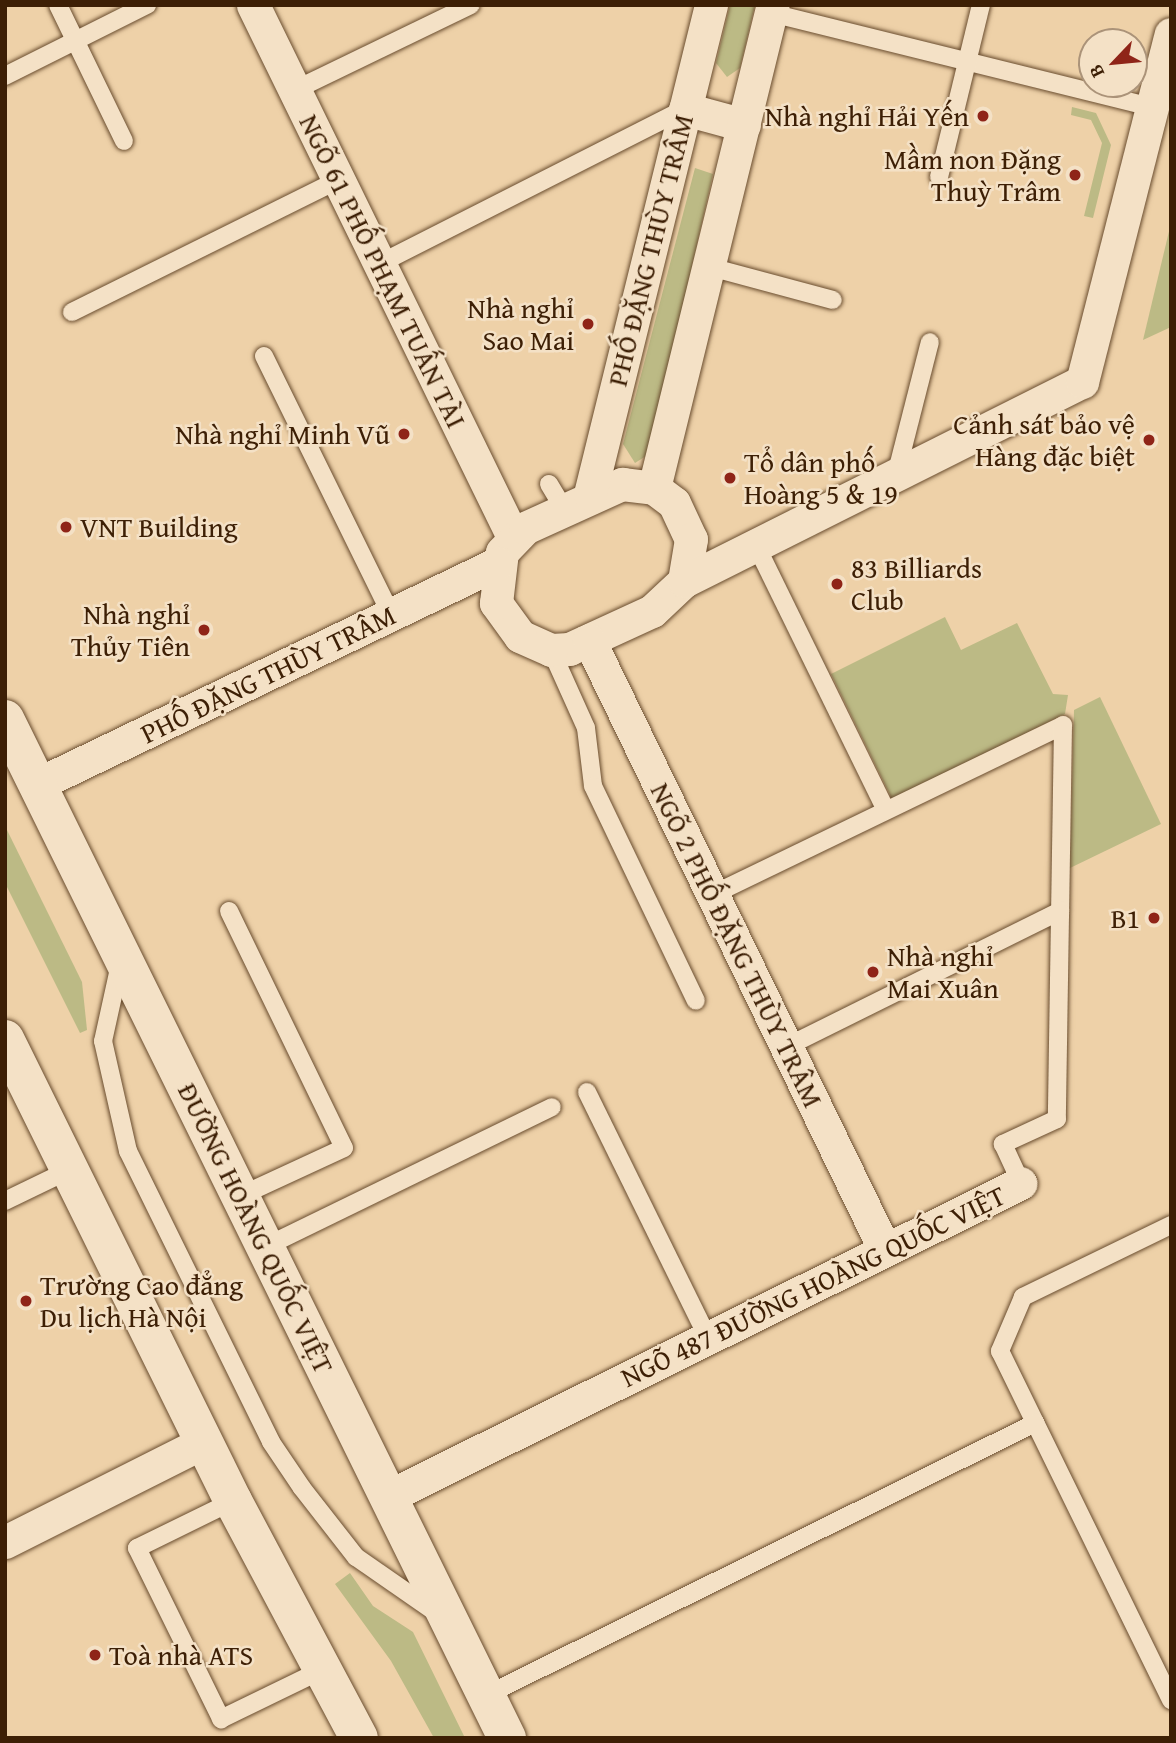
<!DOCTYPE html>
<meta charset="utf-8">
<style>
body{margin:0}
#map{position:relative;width:1176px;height:1743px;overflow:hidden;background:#eed1a8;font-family:"Gentium Book Plus",serif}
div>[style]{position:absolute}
.green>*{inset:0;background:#bcba85}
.roads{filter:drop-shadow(0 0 2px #694c2e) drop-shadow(0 0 2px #694c2e)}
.lane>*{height:18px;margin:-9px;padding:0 9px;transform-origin:9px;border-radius:9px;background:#f4e1c6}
.street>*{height:33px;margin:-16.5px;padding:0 16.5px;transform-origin:16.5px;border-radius:16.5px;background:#f4e1c6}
.secondary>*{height:38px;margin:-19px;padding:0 19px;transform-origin:19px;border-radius:19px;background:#f4e1c6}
.dots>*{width:19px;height:19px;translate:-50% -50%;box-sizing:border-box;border:4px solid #f4e1c6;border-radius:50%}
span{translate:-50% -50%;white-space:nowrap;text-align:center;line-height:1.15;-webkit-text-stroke:5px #f4e1c6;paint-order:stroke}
.poi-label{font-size:28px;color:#3d1f05}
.right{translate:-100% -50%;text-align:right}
.left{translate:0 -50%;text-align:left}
.street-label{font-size:28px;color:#3d1f05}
.frame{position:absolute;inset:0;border:7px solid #3d1f05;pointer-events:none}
.north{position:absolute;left:1078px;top:28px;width:70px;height:70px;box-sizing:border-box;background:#f4e1c6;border:2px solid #ab9379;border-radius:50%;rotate:244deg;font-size:19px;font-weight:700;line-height:28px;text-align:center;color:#3d1f05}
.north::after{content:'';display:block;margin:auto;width:24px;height:32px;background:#8f2418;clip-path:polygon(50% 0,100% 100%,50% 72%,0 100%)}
</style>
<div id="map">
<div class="green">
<i style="clip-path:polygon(730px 5px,755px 5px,740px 68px,727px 77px,716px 63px)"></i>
<i style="clip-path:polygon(1072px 107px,1096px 113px,1111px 145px,1093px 218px,1084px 216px,1102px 143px,1091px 120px,1071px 115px)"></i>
<i style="clip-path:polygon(695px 168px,713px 174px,649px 454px,635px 463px,623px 444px)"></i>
<i style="clip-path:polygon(1171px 223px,1171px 327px,1143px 340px)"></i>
<i style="clip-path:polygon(945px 617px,961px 650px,1017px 623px,1053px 694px,1068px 695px,1065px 714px,892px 799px,831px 674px)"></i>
<i style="clip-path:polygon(1100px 697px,1161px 824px,1070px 868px,1074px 710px)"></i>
<i style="clip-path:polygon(5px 826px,82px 982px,87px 1030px,80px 1033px,5px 883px)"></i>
<i style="clip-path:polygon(350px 1573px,373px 1606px,413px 1632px,465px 1738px,434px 1738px,391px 1661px,335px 1584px)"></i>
</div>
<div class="roads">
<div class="lane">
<i style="left:58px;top:5px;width:151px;rotate:64.1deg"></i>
<i style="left:771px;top:13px;width:392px;rotate:13.9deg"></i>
<i style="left:5px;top:76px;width:159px;rotate:-26.6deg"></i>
<i style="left:295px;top:90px;width:195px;rotate:-25.8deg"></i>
<i style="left:939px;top:177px;width:177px;rotate:-76.3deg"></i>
<i style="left:379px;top:264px;width:343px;rotate:-26.9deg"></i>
<i style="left:710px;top:267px;width:127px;rotate:15deg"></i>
<i style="left:72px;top:312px;width:297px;rotate:-26.4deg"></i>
<i style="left:264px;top:356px;width:288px;rotate:63.8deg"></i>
<i style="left:896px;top:475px;width:137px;rotate:-75.7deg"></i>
<i style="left:549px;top:484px;width:29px;rotate:59deg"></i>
<i style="left:756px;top:545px;width:295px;rotate:63.9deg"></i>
<i style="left:551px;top:650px;width:85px;rotate:65.8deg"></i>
<i style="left:586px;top:728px;width:58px;rotate:83.1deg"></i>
<i style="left:593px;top:786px;width:238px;rotate:64.4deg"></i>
<i style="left:712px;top:895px;width:390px;rotate:-25.8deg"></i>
<i style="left:1063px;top:725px;width:394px;rotate:90.9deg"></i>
<i style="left:1057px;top:1119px;width:60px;rotate:155.2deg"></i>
<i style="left:1003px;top:1144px;width:43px;rotate:65.2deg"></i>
<i style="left:229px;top:911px;width:263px;rotate:64.1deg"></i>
<i style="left:344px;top:1148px;width:115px;rotate:155.2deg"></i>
<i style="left:120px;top:964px;width:79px;rotate:102.4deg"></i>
<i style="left:103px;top:1041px;width:113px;rotate:77.2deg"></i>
<i style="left:128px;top:1151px;width:324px;rotate:63.8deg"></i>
<i style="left:271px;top:1442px;width:55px;rotate:56deg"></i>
<i style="left:302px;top:1488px;width:88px;rotate:52deg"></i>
<i style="left:356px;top:1557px;width:100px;rotate:34.8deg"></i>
<i style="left:786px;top:1047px;width:306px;rotate:-26.4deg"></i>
<i style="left:587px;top:1092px;width:274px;rotate:63.8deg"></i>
<i style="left:5px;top:1201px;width:71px;rotate:-25.8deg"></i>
<i style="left:1171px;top:1225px;width:165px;rotate:154.1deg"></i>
<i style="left:1023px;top:1297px;width:59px;rotate:113.1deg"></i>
<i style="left:1000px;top:1351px;width:389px;rotate:63.9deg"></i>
<i style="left:265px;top:1247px;width:319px;rotate:-26deg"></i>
<i style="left:233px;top:1501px;width:107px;rotate:153.9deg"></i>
<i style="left:137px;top:1548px;width:191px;rotate:63.8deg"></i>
<i style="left:221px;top:1719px;width:117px;rotate:-25.9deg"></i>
<i style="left:487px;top:1695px;width:612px;rotate:-26.4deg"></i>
</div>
<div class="street">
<i style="left:253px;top:5px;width:592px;rotate:63.95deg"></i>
<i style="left:685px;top:109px;width:61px;rotate:15.2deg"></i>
<i style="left:622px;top:484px;width:32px;rotate:7deg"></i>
<i style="left:654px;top:488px;width:25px;rotate:37deg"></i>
<i style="left:674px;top:503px;width:40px;rotate:65deg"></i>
<i style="left:691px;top:539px;width:43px;rotate:99.5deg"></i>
<i style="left:684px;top:581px;width:44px;rotate:136.8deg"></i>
<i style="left:652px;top:611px;width:91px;rotate:155.4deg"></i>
<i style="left:569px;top:649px;width:18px;rotate:177deg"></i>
<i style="left:551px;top:650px;width:34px;rotate:-156deg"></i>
<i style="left:520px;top:636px;width:41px;rotate:-126deg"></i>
<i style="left:496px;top:603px;width:51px;rotate:-83.3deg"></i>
<i style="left:502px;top:552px;width:33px;rotate:-46deg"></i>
<i style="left:525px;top:528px;width:107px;rotate:-24.4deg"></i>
<i style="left:654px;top:488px;width:497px;rotate:-76.2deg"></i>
<i style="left:590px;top:494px;width:504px;rotate:-76.1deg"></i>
<i style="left:684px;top:581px;width:445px;rotate:-26.6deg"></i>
<i style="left:1082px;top:382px;width:359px;rotate:-75.7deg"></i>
<i style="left:589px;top:640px;width:678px;rotate:64.12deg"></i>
<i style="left:38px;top:784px;width:510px;rotate:-25.66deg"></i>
<i style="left:387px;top:1497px;width:707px;rotate:-26.35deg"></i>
<i style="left:5px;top:1542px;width:223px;rotate:-26.7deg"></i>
</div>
<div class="secondary">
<i style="left:5px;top:719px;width:1136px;rotate:63.77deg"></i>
<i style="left:5px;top:1039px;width:515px;rotate:63.73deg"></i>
<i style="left:233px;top:1501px;width:268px;rotate:62deg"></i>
</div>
</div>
<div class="dots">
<i style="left:983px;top:116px;background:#8f2418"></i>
<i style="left:1075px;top:175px;background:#8f2418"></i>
<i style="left:588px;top:324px;background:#8f2418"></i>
<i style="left:404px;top:434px;background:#8f2418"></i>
<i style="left:1149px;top:440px;background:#8f2418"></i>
<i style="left:730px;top:478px;background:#8f2418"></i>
<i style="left:66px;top:527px;background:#8f2418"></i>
<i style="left:837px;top:584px;background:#8f2418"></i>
<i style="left:204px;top:630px;background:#8f2418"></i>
<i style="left:1154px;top:918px;background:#8f2418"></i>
<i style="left:873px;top:972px;background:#8f2418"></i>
<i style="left:26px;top:1301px;background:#8f2418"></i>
<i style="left:95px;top:1655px;background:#8f2418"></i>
</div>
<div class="poi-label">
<span class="right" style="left:969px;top:116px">Nhà nghỉ Hải Yến</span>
<span class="right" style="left:1061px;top:175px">Mầm non Đặng<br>Thuỳ Trâm</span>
<span class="right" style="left:574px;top:324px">Nhà nghỉ<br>Sao Mai</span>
<span class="right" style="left:1135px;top:440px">Cảnh sát bảo vệ<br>Hàng đặc biệt</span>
<span class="right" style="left:390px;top:434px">Nhà nghỉ Minh Vũ</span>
<span class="left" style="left:744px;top:478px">Tổ dân phố<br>Hoàng 5 &amp; 19</span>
<span class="left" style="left:80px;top:527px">VNT Building</span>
<span class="left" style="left:851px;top:584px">83 Billiards<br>Club</span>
<span class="right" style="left:190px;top:630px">Nhà nghỉ<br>Thủy Tiên</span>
<span class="right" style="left:1140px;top:918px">B1</span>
<span class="left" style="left:887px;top:972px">Nhà nghỉ<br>Mai Xuân</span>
<span class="left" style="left:40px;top:1301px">Trường Cao đẳng<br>Du lịch Hà Nội</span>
<span class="left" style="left:109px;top:1655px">Toà nhà ATS</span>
</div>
<div class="street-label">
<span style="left:650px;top:250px;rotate:-76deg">PHỐ ĐẶNG THÙY TRÂM</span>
<span style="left:383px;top:271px;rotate:64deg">NGÕ 61 PHỐ PHẠM TUẤN TÀI</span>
<span style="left:268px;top:674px;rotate:-26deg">PHỐ ĐẶNG THÙY TRÂM</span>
<span style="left:737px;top:945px;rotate:64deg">NGÕ 2 PHỐ ĐẶNG THÙY TRÂM</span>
<span style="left:256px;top:1228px;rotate:64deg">ĐƯỜNG HOÀNG QUỐC VIỆT</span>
<span style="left:813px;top:1286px;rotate:-26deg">NGÕ 487 ĐƯỜNG HOÀNG QUỐC VIỆT</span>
</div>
<div class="frame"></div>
<div class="north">B</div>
</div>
